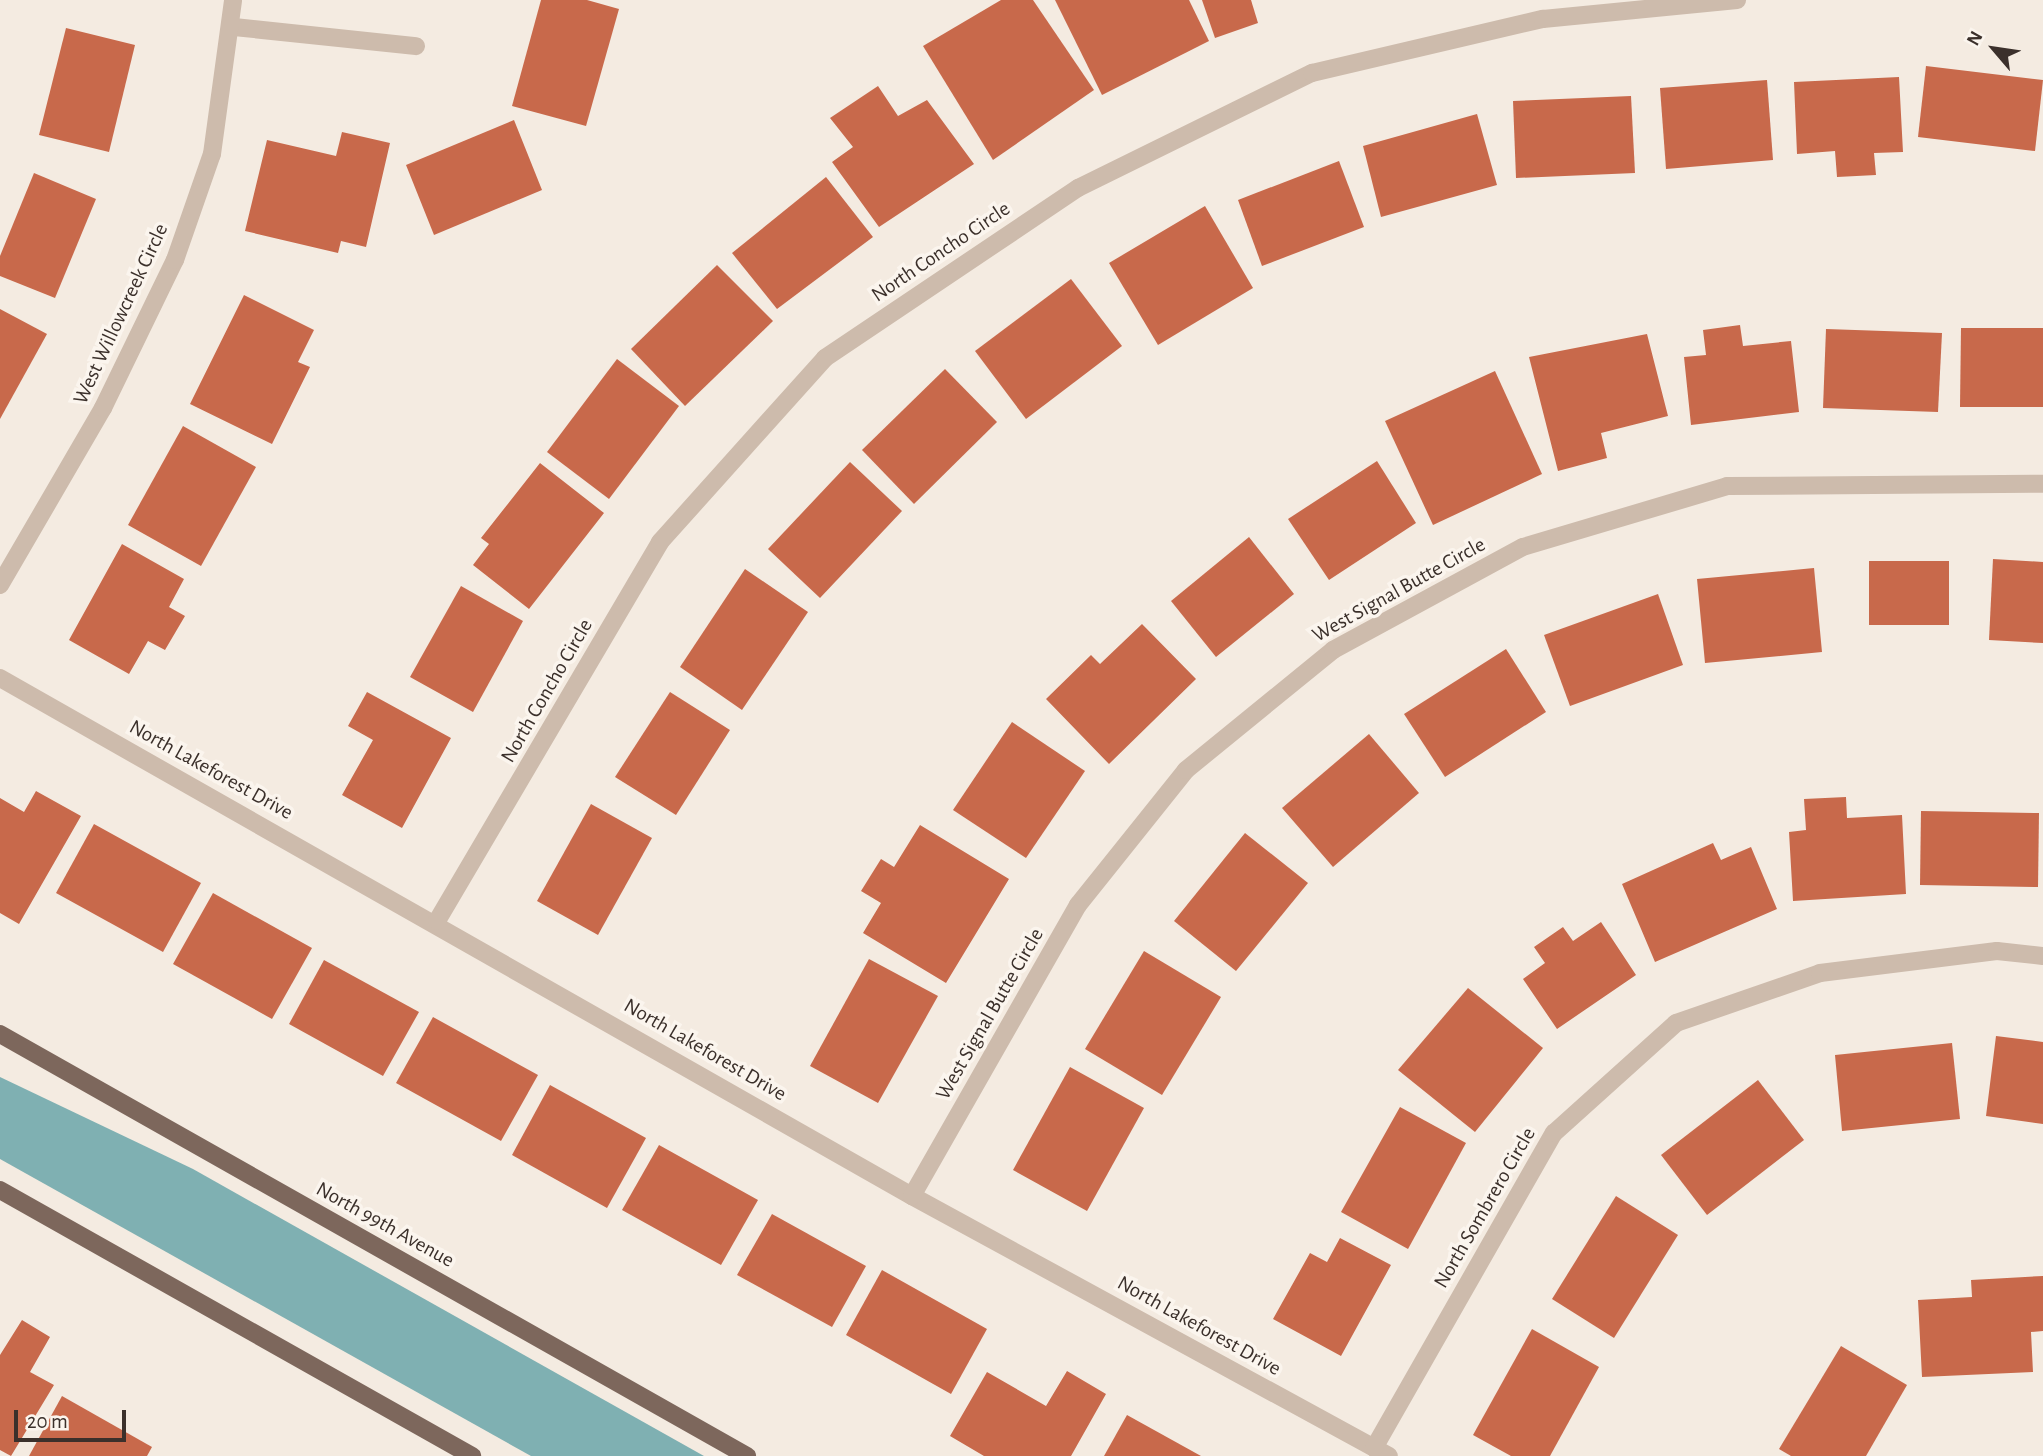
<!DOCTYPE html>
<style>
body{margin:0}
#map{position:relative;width:2043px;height:1456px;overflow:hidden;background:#f4ebe1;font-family:"Alegreya Sans",sans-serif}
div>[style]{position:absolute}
.water>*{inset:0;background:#7fb0b2}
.building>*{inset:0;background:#c8694b}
.minor>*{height:18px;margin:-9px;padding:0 9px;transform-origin:9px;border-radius:9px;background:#cdbbac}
.major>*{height:18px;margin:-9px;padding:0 9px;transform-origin:9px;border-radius:9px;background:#7d675c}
span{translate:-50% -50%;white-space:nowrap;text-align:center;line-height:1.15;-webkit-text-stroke:7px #fbf5ee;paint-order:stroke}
.street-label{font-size:21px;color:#3b302b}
.north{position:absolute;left:1959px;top:14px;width:70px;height:70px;-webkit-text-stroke:5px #fbf5ee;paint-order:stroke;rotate:299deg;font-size:19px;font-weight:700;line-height:28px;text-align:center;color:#3b302b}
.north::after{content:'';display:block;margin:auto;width:24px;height:32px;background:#3b302b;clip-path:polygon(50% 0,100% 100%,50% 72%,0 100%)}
.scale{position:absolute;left:14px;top:1410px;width:112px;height:32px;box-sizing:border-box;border:4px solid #3b302b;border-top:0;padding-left:9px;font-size:21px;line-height:24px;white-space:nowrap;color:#3b302b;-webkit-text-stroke:5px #fbf5ee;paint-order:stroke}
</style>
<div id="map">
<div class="water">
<i style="clip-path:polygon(0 1077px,193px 1169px,704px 1456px,531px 1456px,0 1159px)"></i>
</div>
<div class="building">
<i style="clip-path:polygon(541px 0,587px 0,619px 9px,586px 126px,512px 106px)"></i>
<i style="clip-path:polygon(1001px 0,1033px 0,1094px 90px,993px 160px,923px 46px)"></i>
<i style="clip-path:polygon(1055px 0,1189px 0,1209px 41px,1102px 95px)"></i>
<i style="clip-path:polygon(1202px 0,1251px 0,1258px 23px,1215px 38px)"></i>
<i style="clip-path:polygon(66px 28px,135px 45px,109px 152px,39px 135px)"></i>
<i style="clip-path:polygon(1926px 66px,2043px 80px,2035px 151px,1918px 137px)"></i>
<i style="clip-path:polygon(1899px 77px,1903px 152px,1874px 153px,1876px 175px,1837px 177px,1835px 151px,1797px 154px,1794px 82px)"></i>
<i style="clip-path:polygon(1767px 80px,1773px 160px,1666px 169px,1660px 88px)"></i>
<i style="clip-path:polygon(878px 86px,898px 116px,927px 100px,974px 164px,879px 227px,832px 162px,853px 147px,830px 118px)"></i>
<i style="clip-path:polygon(1631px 96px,1635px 173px,1516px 178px,1513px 101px)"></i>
<i style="clip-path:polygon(1477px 114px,1497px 185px,1381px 217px,1363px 146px)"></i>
<i style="clip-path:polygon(514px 120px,542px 190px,434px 235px,406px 165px)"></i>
<i style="clip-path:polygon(342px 132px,390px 143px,366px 247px,341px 241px,338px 253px,245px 231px,267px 140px,336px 156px)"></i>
<i style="clip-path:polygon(1339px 161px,1364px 227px,1262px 266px,1238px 200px)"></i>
<i style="clip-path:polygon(34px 173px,96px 199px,55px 298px,0 276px,0 256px)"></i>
<i style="clip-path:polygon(826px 177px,873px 237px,777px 309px,732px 253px)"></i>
<i style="clip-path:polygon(1205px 206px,1253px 288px,1158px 345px,1109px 263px)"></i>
<i style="clip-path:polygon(717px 265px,773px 321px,685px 406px,631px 349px)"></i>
<i style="clip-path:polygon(1071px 279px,1122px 346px,1026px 419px,975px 351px)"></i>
<i style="clip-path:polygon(244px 295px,314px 330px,298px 362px,310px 367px,272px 444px,190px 404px)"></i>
<i style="clip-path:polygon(0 309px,47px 334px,0 419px)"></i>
<i style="clip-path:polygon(1740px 325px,1743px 346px,1791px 341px,1799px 412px,1691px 425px,1684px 357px,1706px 355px,1703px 330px)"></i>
<i style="clip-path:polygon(1961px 328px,2043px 328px,2043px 407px,1960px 407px)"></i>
<i style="clip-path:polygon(1826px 329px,1942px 333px,1938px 412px,1823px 408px)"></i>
<i style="clip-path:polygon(1647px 334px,1668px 416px,1601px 433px,1607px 458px,1558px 471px,1529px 357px)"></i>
<i style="clip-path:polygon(617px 359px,679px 406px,609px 499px,547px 452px)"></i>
<i style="clip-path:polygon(945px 369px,997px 422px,914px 504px,862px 450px)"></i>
<i style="clip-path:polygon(1495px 371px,1542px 474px,1433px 525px,1385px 421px)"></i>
<i style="clip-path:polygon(183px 426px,256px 467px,201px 566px,128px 525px)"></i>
<i style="clip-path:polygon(1377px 461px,1416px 523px,1329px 580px,1288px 519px)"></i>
<i style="clip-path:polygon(850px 462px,902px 511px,820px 598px,768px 549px)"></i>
<i style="clip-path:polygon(540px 463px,604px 513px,529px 609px,473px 565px,489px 544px,481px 538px)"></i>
<i style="clip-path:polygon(1249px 537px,1294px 594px,1216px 657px,1171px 601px)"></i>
<i style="clip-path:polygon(122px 544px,184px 579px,169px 607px,185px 616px,165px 650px,148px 641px,129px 674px,69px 640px)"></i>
<i style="clip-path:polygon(1993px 559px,2043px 562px,2043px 643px,1989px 640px)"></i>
<i style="clip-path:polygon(1869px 561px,1949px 561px,1949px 625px,1869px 625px)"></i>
<i style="clip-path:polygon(1814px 568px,1822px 652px,1705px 663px,1697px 579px)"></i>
<i style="clip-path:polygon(745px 569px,808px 612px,742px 710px,680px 667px)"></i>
<i style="clip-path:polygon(461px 586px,523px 621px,473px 712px,410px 677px)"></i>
<i style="clip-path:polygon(1658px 594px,1683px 665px,1570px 706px,1544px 635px)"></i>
<i style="clip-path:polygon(1142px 624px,1196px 679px,1109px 764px,1046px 699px,1091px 655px,1100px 664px)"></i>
<i style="clip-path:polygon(1506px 649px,1546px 712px,1445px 777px,1404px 714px)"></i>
<i style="clip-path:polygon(367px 692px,451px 738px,402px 828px,342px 795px,373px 740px,348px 726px)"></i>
<i style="clip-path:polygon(670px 692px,730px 730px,676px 815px,615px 777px)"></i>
<i style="clip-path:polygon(1012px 722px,1085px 771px,1026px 858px,953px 810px)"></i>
<i style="clip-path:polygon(1369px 734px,1419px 793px,1333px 867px,1282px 808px)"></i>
<i style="clip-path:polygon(36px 791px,81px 816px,19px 924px,0 913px,0 798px,24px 812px)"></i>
<i style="clip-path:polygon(1846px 797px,1847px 818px,1902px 815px,1906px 894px,1793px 901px,1789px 832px,1806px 830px,1804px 799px)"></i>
<i style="clip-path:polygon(591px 804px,652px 838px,598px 935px,537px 901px)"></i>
<i style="clip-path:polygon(1921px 811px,2039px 813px,2038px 887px,1920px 885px)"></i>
<i style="clip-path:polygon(94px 824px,201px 883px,163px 952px,56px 893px)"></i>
<i style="clip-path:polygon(920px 825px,1009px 879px,946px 983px,863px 933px,881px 903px,861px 891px,881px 859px,894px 867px)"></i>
<i style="clip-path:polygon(1245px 833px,1308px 883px,1236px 971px,1174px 921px)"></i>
<i style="clip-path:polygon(1713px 843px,1721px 860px,1751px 847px,1777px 909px,1655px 962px,1622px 884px)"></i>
<i style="clip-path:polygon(213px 893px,312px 948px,272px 1019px,173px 964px)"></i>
<i style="clip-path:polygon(1601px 922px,1636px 975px,1557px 1029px,1523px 979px,1545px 963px,1534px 947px,1563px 927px,1573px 941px)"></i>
<i style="clip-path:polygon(1144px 951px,1221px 997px,1162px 1095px,1085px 1049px)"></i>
<i style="clip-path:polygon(869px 959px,938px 996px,878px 1103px,810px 1066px)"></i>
<i style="clip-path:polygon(324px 960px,419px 1012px,383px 1076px,289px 1024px)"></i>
<i style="clip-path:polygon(1468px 988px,1543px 1048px,1475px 1132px,1398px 1070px)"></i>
<i style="clip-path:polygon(433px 1017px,538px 1075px,501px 1141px,396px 1083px)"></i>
<i style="clip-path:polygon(1996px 1036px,2043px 1042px,2043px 1124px,1986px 1116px)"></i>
<i style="clip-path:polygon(1952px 1043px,1960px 1119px,1842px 1131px,1835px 1055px)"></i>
<i style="clip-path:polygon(1070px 1067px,1144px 1108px,1087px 1211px,1013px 1170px)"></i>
<i style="clip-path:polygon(1758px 1080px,1804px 1140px,1707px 1215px,1661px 1155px)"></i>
<i style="clip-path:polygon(550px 1085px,646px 1138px,607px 1208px,512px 1155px)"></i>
<i style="clip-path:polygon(1400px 1107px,1466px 1143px,1408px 1249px,1341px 1212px)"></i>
<i style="clip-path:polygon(659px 1145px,758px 1200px,721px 1265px,622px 1210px)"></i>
<i style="clip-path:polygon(1616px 1196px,1678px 1235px,1614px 1338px,1552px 1299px)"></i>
<i style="clip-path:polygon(772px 1214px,866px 1266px,832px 1327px,737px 1275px)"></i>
<i style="clip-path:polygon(1340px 1238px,1391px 1265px,1341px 1356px,1273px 1319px,1310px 1253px,1327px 1262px)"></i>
<i style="clip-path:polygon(882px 1270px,987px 1329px,951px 1394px,846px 1335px)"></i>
<i style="clip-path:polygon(2043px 1276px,2043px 1331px,2031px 1332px,2033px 1372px,1922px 1377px,1918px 1300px,1972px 1297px,1971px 1280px)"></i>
<i style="clip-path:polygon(22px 1320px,50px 1337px,30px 1372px,54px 1385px,11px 1456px,0 1450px,0 1355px)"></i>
<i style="clip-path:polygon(1532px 1329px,1599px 1367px,1550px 1456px,1511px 1456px,1473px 1435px)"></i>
<i style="clip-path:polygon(1841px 1346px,1907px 1385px,1866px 1456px,1791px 1456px,1779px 1449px)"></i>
<i style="clip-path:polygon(1067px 1371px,1106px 1394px,1071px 1456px,984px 1456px,950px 1436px,987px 1372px,1046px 1406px)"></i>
<i style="clip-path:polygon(62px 1396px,152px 1447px,147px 1456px,29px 1456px)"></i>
<i style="clip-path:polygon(1127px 1415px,1201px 1456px,1104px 1456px)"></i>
</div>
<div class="minor">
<i style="left:234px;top:27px;width:183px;rotate:6deg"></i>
<i style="left:0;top:585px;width:205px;rotate:-59.8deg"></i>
<i style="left:103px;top:408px;width:165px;rotate:-64.1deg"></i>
<i style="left:175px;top:260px;width:112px;rotate:-70.8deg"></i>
<i style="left:212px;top:154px;width:155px;rotate:-82.2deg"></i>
<i style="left:0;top:678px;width:1049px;rotate:29.6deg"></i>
<i style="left:912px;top:1196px;width:543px;rotate:28.59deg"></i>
<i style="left:437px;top:921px;width:440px;rotate:-59.5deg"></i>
<i style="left:660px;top:542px;width:247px;rotate:-48.1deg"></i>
<i style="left:825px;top:358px;width:305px;rotate:-33.9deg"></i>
<i style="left:1078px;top:188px;width:261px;rotate:-26.2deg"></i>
<i style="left:1312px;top:73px;width:237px;rotate:-13.2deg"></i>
<i style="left:1543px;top:19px;width:195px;rotate:-5.6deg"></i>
<i style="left:912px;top:1196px;width:335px;rotate:-60.3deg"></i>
<i style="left:1078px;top:905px;width:173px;rotate:-51.3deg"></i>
<i style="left:1186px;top:770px;width:190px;rotate:-39.2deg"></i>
<i style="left:1333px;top:650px;width:216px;rotate:-28.5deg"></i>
<i style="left:1523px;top:547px;width:213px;rotate:-16.6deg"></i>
<i style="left:1727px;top:486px;width:316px;rotate:-0.4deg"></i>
<i style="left:1374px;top:1448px;width:363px;rotate:-60.3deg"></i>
<i style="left:1554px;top:1133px;width:164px;rotate:-42deg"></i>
<i style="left:1676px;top:1023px;width:152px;rotate:-19.1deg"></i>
<i style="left:1820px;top:973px;width:178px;rotate:-7.1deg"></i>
<i style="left:1997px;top:951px;width:46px;rotate:6.2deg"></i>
</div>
<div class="major">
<i style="left:0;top:1034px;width:858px;rotate:29.46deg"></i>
<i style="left:0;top:1190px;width:542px;rotate:29.4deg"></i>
</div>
<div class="street-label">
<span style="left:941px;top:252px;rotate:-34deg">North Concho Circle</span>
<span style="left:121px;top:314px;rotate:-65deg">West Willowcreek Circle</span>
<span style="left:1399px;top:590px;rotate:-29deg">West Signal Butte Circle</span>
<span style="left:547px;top:691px;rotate:-60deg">North Concho Circle</span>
<span style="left:211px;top:770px;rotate:29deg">North Lakeforest Drive</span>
<span style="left:990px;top:1014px;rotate:-60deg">West Signal Butte Circle</span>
<span style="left:705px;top:1050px;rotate:30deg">North Lakeforest Drive</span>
<span style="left:1485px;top:1208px;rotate:-60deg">North Sombrero Circle</span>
<span style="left:385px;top:1225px;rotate:29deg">North 99th Avenue</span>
<span style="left:1199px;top:1326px;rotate:29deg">North Lakeforest Drive</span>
</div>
<div class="north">N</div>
<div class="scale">20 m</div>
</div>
